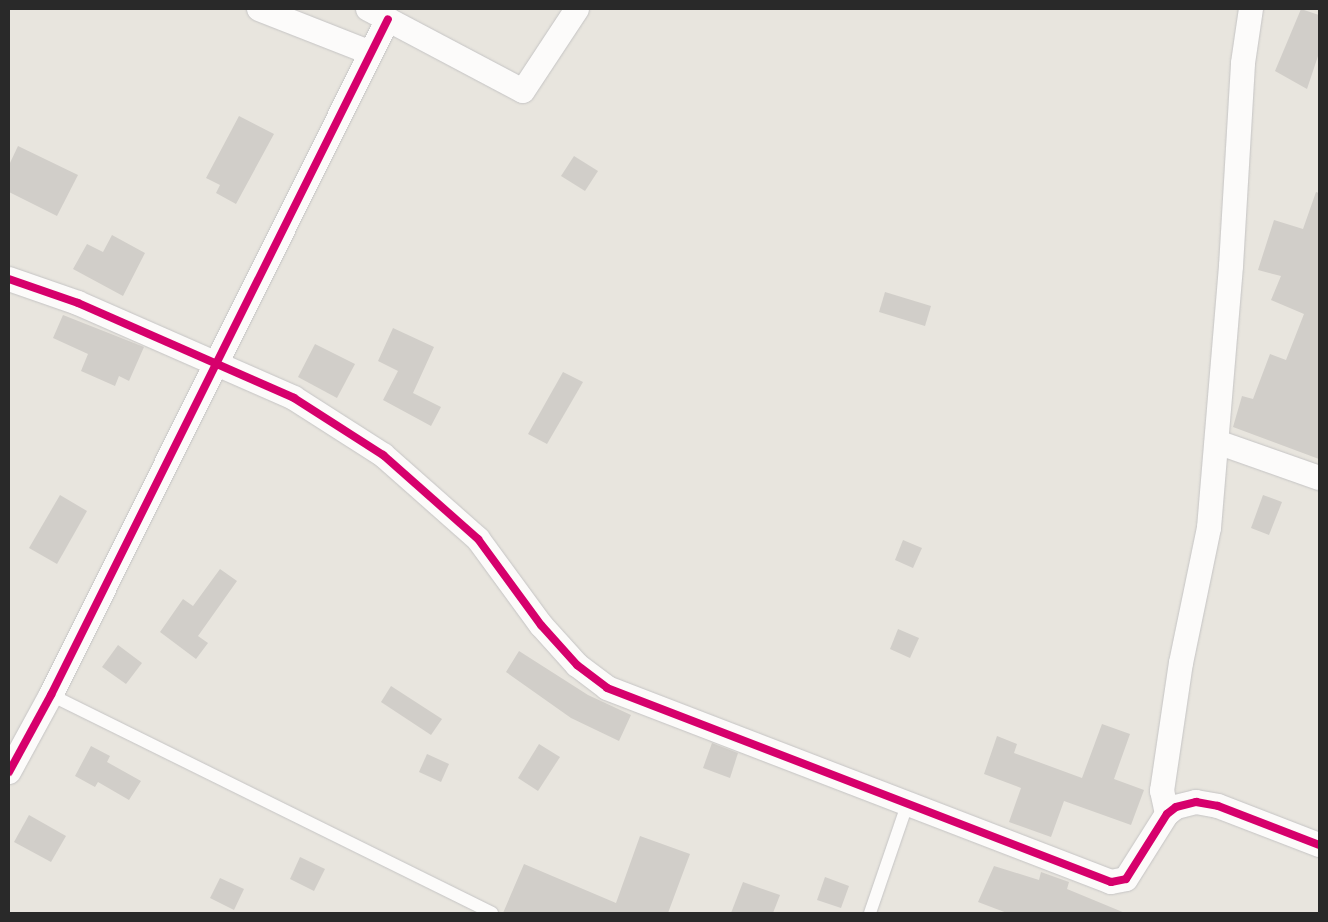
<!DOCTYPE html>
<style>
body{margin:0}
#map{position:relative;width:1328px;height:922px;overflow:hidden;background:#e8e5de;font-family:Jost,sans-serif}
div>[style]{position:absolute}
.building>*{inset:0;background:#d1cec9}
.roads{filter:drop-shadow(0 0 1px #c5c4c4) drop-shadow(0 0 1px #c5c4c4)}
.lane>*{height:12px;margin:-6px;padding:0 6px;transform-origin:6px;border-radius:6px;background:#fcfbfa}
.street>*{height:24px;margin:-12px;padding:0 12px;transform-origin:12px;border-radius:12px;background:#fcfbfa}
.cycleway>*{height:8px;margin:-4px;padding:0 4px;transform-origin:4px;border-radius:4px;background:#d6006c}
span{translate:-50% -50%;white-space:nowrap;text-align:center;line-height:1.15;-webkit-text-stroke:4px #fff;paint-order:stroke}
.frame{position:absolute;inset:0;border:10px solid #292929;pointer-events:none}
</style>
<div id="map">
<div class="building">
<i style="clip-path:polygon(1301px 9px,1319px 15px,1319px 53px,1307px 89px,1275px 71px)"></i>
<i style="clip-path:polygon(239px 116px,274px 134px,236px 204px,216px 193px,220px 185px,206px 178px)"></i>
<i style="clip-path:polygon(18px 146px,78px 175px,57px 216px,9px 192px,9px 165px)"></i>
<i style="clip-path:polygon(574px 156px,598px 171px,585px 191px,561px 176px)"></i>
<i style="clip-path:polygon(1316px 192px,1319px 193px,1319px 459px,1233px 427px,1242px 396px,1253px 399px,1270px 354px,1286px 360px,1304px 314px,1271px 300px,1281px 276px,1258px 270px,1274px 220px,1303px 229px)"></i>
<i style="clip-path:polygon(112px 235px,145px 253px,123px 296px,73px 269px,87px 244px,103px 252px)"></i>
<i style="clip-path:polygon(885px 292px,931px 306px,925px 326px,879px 312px)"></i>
<i style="clip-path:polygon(63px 315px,144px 347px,129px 381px,119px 376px,115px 386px,81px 371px,88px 354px,53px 338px)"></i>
<i style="clip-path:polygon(393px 328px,434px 347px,413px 393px,441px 407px,431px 426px,383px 400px,398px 371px,378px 361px)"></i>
<i style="clip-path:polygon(315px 344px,355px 364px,337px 398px,298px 377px)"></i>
<i style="clip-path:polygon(563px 372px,583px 382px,547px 444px,528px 434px)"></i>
<i style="clip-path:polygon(60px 495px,87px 511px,57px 564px,29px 548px)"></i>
<i style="clip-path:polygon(1263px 495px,1282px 502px,1269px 535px,1251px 528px)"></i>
<i style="clip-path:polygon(903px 540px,922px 548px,913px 568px,895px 560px)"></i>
<i style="clip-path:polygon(220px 569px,237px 581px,198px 636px,208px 643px,196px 659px,160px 632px,183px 599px,193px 606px)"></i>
<i style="clip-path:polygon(898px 629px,919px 638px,910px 658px,890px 649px)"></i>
<i style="clip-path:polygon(118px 645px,142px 663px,126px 684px,102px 667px)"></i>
<i style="clip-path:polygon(519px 651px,588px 695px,631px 715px,619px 741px,571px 718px,506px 672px)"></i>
<i style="clip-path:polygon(391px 686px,442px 719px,431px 735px,381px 702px)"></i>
<i style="clip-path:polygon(1102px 724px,1130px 734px,1114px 779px,1144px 790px,1131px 825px,1064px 801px,1051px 837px,1009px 822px,1021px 788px,984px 774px,997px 736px,1017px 744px,1014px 753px,1082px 778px)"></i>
<i style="clip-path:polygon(712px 743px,738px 753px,730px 778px,703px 768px)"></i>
<i style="clip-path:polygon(539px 744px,560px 757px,538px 791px,518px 778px)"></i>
<i style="clip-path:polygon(91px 746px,110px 756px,107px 762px,141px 781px,129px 800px,98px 782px,95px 787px,75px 776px)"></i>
<i style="clip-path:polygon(427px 754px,449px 764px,441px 782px,419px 772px)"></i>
<i style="clip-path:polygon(29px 815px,66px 836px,51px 862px,14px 842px)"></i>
<i style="clip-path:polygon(640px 836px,690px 854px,668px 913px,503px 913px,524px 864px,616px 903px)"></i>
<i style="clip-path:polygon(300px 857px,325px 869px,314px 891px,290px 879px)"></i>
<i style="clip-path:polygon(994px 866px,1039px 880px,1041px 872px,1069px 882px,1067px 889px,1125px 913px,1007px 913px,978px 902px)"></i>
<i style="clip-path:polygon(825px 877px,849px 886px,841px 908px,817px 900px)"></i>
<i style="clip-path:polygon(220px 878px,244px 889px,234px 910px,210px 898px)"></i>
<i style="clip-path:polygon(743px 882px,780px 895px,773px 913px,731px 913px)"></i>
</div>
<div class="roads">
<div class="lane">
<i style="left:51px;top:695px;width:492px;rotate:26.3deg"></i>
<i style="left:870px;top:913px;width:114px;rotate:-71.1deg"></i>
</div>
<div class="street">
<i style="left:259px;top:9px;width:118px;rotate:21.4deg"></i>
<i style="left:368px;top:9px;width:175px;rotate:27.9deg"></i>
<i style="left:523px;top:91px;width:98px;rotate:-56.6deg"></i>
<i style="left:9px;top:279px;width:73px;rotate:19.2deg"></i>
<i style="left:78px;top:303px;width:236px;rotate:23.7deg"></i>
<i style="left:294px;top:398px;width:106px;rotate:32.6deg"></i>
<i style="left:383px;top:455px;width:127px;rotate:41.5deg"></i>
<i style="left:478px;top:539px;width:107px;rotate:53.8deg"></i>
<i style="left:541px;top:625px;width:54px;rotate:48deg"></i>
<i style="left:577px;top:665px;width:38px;rotate:37deg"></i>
<i style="left:607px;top:688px;width:540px;rotate:21.05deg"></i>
<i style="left:1111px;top:882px;width:15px;rotate:-11deg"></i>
<i style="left:1126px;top:879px;width:77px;rotate:-57.8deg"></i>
<i style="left:1167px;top:814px;width:11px;rotate:-38deg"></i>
<i style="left:1176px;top:807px;width:21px;rotate:-14deg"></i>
<i style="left:1196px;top:802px;width:22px;rotate:10deg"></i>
<i style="left:1218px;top:806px;width:108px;rotate:21.1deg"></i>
<i style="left:1217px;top:442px;width:108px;rotate:19.4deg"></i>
<i style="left:9px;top:772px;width:88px;rotate:-61.4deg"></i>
<i style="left:51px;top:695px;width:755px;rotate:-63.5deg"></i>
<i style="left:1167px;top:814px;width:24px;rotate:-102deg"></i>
<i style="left:1162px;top:791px;width:129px;rotate:-81.6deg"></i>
<i style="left:1181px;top:663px;width:138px;rotate:-78.3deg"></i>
<i style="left:1209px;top:528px;width:263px;rotate:-85.2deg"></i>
<i style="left:1231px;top:266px;width:203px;rotate:-86.6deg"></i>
<i style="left:1243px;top:63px;width:55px;rotate:-81.6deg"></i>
</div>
</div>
<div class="cycleway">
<i style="left:9px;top:279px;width:73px;rotate:19.2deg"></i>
<i style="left:78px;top:303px;width:236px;rotate:23.7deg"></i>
<i style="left:294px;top:398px;width:106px;rotate:32.6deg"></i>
<i style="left:383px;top:455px;width:127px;rotate:41.5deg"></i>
<i style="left:478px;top:539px;width:107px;rotate:53.8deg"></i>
<i style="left:541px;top:625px;width:54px;rotate:48deg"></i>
<i style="left:577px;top:665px;width:38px;rotate:37deg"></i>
<i style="left:607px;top:688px;width:540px;rotate:21.05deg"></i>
<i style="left:1111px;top:882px;width:15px;rotate:-11deg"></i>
<i style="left:1126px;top:879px;width:77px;rotate:-57.8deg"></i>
<i style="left:1167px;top:814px;width:11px;rotate:-38deg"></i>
<i style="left:1176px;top:807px;width:21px;rotate:-14deg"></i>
<i style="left:1196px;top:802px;width:22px;rotate:10deg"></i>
<i style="left:1218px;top:806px;width:108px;rotate:21.1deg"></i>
<i style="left:9px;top:772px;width:88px;rotate:-61.4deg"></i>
<i style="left:51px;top:695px;width:755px;rotate:-63.5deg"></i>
</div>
<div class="frame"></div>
</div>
